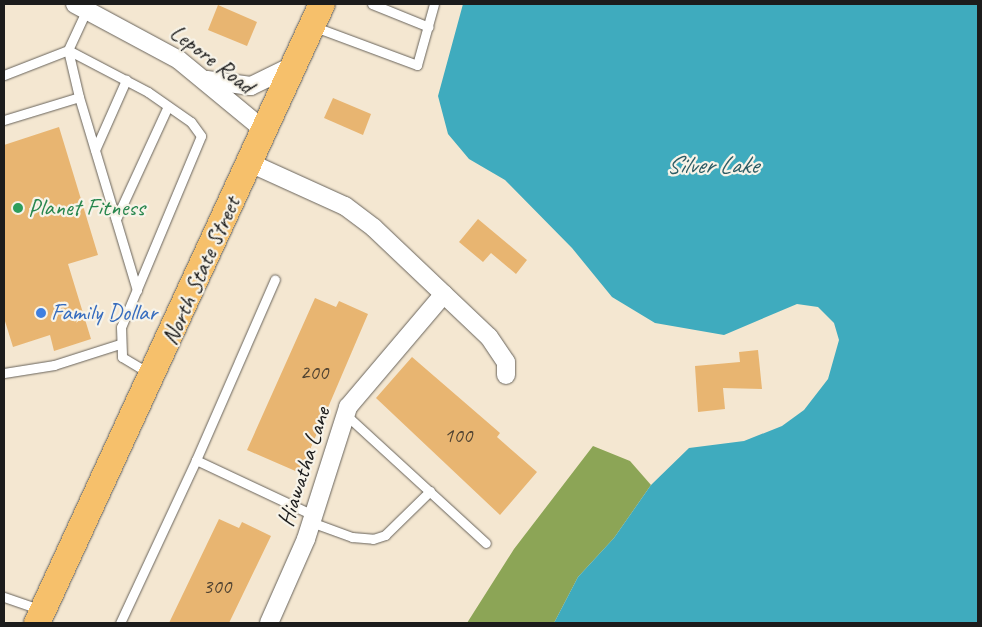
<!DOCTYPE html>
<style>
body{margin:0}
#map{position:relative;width:982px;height:627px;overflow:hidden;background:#f4e7d1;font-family:Caveat,sans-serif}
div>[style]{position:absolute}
.forest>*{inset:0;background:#8ca556}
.water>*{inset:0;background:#3fabbe}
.building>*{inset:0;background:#e8b571}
.roads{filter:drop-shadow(0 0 1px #68635b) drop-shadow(0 0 1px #68635b)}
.lane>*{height:9px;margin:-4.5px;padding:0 4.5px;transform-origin:4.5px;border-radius:4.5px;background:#fff}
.street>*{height:18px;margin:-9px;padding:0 9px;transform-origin:9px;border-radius:9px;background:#fff}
.primary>*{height:26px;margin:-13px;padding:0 13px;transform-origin:13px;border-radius:13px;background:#f6c06b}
.dots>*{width:14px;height:14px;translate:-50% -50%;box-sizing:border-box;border:2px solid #f7f3e8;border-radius:50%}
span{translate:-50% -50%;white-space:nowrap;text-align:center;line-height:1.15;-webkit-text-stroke:4.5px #f7f3e8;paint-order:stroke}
.number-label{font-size:21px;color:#4f4231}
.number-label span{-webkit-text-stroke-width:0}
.street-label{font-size:24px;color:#1c1c1c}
.leisure-label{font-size:24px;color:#27864d}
.left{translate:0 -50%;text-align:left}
.shop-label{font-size:24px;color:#366cbe}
.water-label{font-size:25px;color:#2c5c65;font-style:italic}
.frame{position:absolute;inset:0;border:5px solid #1c1c1c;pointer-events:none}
</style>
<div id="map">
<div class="forest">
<i style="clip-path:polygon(593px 446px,630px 461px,651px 485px,614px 538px,578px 577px,554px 623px,467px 623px,514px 549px)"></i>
</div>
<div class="water">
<i style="clip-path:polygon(463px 4px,978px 4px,978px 623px,554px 623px,578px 577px,614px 538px,651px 485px,689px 448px,744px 441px,782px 426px,804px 410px,828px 379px,839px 340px,834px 323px,818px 307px,797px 304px,724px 335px,655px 323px,612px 297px,572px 248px,505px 180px,469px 159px,448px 134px,438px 96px)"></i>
</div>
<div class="building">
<i style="clip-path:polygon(218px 5px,257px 22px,247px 46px,208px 30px)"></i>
<i style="clip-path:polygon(333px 98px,371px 114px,363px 135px,324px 118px)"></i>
<i style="clip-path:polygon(59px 127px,98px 255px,68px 264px,91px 339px,54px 351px,50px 335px,13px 347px,4px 318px,4px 145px)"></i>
<i style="clip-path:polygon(478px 219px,527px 260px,516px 274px,491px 253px,483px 262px,459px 242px)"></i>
<i style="clip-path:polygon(315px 298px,336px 307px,339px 301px,368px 314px,300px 473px,247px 450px)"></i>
<i style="clip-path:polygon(758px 350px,762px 389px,723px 388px,725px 409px,698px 412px,695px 366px,740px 362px,739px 352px)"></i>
<i style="clip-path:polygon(412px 357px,500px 433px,497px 437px,537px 472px,500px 515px,376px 398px)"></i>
<i style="clip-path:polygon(219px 519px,239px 528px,242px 522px,271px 536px,229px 623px,169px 623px)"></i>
</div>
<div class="roads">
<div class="lane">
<i style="left:372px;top:4px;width:61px;rotate:22deg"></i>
<i style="left:315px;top:27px;width:109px;rotate:20.4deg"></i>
<i style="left:417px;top:65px;width:63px;rotate:-74.4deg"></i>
<i style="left:68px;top:50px;width:90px;rotate:27.7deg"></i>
<i style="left:148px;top:92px;width:52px;rotate:34.9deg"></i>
<i style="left:191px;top:122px;width:17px;rotate:54deg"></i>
<i style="left:201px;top:136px;width:207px;rotate:112.7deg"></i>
<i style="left:121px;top:327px;width:30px;rotate:88deg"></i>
<i style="left:122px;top:357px;width:31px;rotate:31deg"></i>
<i style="left:4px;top:75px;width:69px;rotate:-21.3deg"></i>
<i style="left:79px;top:97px;width:202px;rotate:73.3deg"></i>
<i style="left:4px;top:120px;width:78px;rotate:-17deg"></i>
<i style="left:79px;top:97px;width:48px;rotate:-103.2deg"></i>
<i style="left:68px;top:50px;width:45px;rotate:-65.1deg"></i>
<i style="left:95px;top:150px;width:77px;rotate:-66.1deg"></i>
<i style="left:116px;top:219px;width:124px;rotate:-65.3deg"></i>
<i style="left:4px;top:373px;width:51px;rotate:-9.1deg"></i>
<i style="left:54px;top:365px;width:69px;rotate:-17.7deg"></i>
<i style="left:345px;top:414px;width:191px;rotate:42.5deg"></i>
<i style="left:196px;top:460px;width:197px;rotate:-66.4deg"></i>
<i style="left:311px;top:522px;width:44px;rotate:20.1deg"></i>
<i style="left:352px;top:537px;width:21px;rotate:5deg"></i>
<i style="left:373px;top:539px;width:13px;rotate:-18deg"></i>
<i style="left:385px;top:535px;width:63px;rotate:-44.4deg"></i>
<i style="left:4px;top:597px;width:40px;rotate:18.9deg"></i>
<i style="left:120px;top:623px;width:180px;rotate:-65deg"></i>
<i style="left:196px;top:460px;width:129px;rotate:25.2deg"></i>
</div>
<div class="street">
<i style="left:75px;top:4px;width:118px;rotate:28.3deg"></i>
<i style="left:179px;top:60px;width:110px;rotate:39.5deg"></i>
<i style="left:207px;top:80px;width:44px;rotate:7.8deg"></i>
<i style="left:251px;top:86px;width:46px;rotate:-26deg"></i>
<i style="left:250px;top:163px;width:104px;rotate:24.4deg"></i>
<i style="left:345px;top:206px;width:36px;rotate:37deg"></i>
<i style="left:374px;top:228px;width:158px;rotate:43.5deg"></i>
<i style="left:489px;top:337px;width:30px;rotate:56deg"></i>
<i style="left:506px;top:362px;width:13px;rotate:90deg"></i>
<i style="left:269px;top:623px;width:92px;rotate:-66.2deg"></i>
<i style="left:306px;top:539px;width:139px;rotate:-72.3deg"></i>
<i style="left:348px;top:407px;width:148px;rotate:-49.7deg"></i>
</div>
<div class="primary">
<i style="left:37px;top:623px;width:681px;rotate:-65.28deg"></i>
</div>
</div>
<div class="dots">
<i style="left:18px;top:208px;background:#2e9e5b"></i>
<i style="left:41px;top:313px;background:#3f7fe0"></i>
</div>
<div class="number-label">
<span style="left:314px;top:372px">200</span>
<span style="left:458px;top:435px">100</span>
<span style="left:217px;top:586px">300</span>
</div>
<div class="street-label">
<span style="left:212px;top:59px;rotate:37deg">Lepore Road</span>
<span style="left:201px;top:271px;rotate:-66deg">North State Street</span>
<span style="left:304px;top:467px;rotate:-72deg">Hiawatha Lane</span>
</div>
<div class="leisure-label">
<span class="left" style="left:28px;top:208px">Planet Fitness</span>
</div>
<div class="shop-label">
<span class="left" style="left:51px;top:313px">Family Dollar</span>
</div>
<div class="water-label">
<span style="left:712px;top:165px">Silver Lake</span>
</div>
<div class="frame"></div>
</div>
